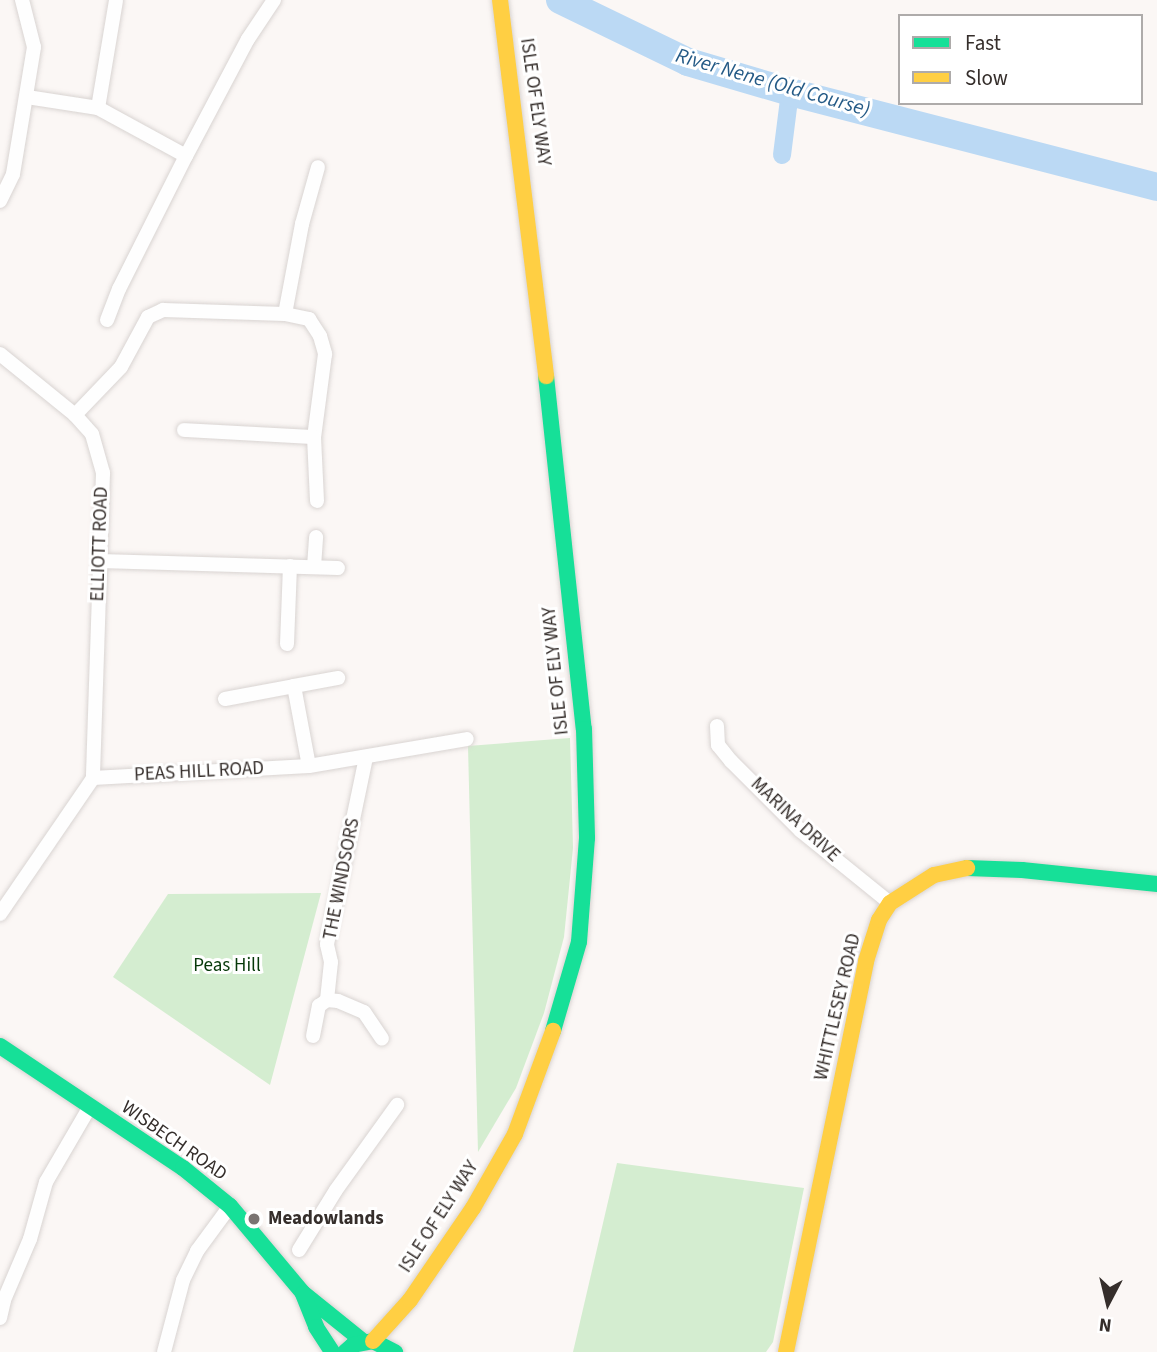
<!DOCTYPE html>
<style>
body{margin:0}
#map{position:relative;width:1157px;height:1352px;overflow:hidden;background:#fbf7f5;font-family:"Source Sans 3",sans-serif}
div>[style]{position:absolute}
.green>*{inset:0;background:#d4edd0}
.canal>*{height:18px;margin:-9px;padding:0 9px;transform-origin:9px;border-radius:9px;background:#bbd9f4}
.river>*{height:28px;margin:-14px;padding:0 14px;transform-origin:14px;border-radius:14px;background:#bbd9f4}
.roads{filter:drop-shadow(0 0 2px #d9d4d2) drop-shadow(0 0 2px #d9d4d2)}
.street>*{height:14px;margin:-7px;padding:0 7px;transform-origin:7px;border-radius:7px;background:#fefefe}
.fast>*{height:16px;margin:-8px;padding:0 8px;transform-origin:8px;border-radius:8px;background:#16e098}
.slow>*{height:16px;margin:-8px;padding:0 8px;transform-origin:8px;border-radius:8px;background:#ffcf43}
.dots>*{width:19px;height:19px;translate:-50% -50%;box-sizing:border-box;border:4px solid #fff;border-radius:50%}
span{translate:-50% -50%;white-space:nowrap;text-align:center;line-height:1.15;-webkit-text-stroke:6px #fff;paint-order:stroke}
.street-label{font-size:19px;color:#352e2b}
.park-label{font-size:19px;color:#063909}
.poi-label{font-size:19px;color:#352e2b;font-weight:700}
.left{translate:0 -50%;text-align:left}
.water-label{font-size:21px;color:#245a86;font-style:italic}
.legend{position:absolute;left:898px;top:14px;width:245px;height:91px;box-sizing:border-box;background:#fff;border:2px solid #aeabaa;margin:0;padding:9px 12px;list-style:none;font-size:21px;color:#352e2b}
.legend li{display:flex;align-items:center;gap:14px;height:35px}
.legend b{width:35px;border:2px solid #aeabaa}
.north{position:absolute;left:1073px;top:1268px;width:70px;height:70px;-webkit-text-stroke:5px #fff;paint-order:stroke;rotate:187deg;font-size:19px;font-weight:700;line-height:28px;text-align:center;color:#352e2b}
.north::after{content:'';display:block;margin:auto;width:24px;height:32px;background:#352e2b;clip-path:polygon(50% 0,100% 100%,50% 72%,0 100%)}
</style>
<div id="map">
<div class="green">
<i style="clip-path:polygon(570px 738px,573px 848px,564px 937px,544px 1013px,516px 1088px,478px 1152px,468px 746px)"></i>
<i style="clip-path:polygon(321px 893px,270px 1085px,113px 977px,168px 894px)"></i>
<i style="clip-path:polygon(617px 1163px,804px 1188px,773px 1342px,766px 1352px,573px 1352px)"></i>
</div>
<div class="canal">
<i style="left:782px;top:155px;width:64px;rotate:-82.8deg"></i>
</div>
<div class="river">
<i style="left:560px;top:0;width:142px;rotate:25.8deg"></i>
<i style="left:688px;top:62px;width:106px;rotate:16.4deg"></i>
<i style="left:790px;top:92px;width:379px;rotate:14.5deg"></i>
</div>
<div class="roads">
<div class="street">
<i style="left:27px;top:97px;width:72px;rotate:8.8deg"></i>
<i style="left:98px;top:108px;width:100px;rotate:28.6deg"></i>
<i style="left:98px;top:108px;width:109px;rotate:-80.5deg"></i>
<i style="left:0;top:201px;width:30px;rotate:-64deg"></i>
<i style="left:13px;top:174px;width:129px;rotate:-80.6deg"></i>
<i style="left:34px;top:47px;width:49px;rotate:-104.3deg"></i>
<i style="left:285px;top:314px;width:25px;rotate:12deg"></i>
<i style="left:309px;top:319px;width:20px;rotate:57deg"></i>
<i style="left:320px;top:336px;width:19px;rotate:74deg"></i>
<i style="left:325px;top:354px;width:84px;rotate:97.5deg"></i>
<i style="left:314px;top:437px;width:64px;rotate:87.3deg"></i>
<i style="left:107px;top:320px;width:33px;rotate:-69deg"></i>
<i style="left:119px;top:289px;width:149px;rotate:-63.3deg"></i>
<i style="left:186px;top:156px;width:132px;rotate:-62.1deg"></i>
<i style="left:248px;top:39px;width:47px;rotate:-56.3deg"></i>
<i style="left:0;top:354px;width:97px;rotate:39.1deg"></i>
<i style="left:75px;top:415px;width:25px;rotate:48deg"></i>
<i style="left:92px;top:434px;width:41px;rotate:74.2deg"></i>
<i style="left:103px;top:473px;width:305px;rotate:91.9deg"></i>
<i style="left:75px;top:415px;width:66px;rotate:-46.2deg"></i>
<i style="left:121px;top:367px;width:57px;rotate:-61.6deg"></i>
<i style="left:148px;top:317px;width:17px;rotate:-25deg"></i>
<i style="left:163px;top:310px;width:122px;rotate:1.9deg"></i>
<i style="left:285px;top:314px;width:92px;rotate:-79.3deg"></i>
<i style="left:302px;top:224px;width:59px;rotate:-74.3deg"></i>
<i style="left:184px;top:430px;width:130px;rotate:3.1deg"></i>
<i style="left:100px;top:561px;width:238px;rotate:1.7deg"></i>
<i style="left:314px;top:567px;width:30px;rotate:-86deg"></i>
<i style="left:287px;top:644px;width:78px;rotate:-87.8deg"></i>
<i style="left:294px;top:686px;width:45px;rotate:-10.3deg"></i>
<i style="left:225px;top:699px;width:70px;rotate:-10.7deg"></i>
<i style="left:294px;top:686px;width:81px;rotate:79.4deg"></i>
<i style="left:717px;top:726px;width:19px;rotate:87deg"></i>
<i style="left:718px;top:745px;width:21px;rotate:51deg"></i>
<i style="left:731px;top:761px;width:99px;rotate:45deg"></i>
<i style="left:801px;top:831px;width:114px;rotate:39deg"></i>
<i style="left:0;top:914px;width:165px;rotate:-55.6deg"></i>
<i style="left:93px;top:778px;width:216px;rotate:-3.2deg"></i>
<i style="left:309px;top:766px;width:160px;rotate:-9.7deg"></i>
<i style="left:327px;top:1000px;width:38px;rotate:-84deg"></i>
<i style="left:331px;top:962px;width:18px;rotate:-103deg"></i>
<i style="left:327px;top:944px;width:190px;rotate:-78.2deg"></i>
<i style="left:313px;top:1036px;width:31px;rotate:-79deg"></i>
<i style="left:319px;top:1006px;width:10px;rotate:-37deg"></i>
<i style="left:327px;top:1000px;width:11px;rotate:5deg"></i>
<i style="left:338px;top:1001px;width:28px;rotate:23deg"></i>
<i style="left:364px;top:1012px;width:32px;rotate:56deg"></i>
<i style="left:299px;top:1250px;width:70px;rotate:-58.3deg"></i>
<i style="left:336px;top:1190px;width:105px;rotate:-54.3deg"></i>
<i style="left:0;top:1318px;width:18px;rotate:-77deg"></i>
<i style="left:4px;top:1300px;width:66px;rotate:-66.9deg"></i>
<i style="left:30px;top:1239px;width:59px;rotate:-74.3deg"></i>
<i style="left:46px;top:1182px;width:86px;rotate:-59.8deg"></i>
<i style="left:164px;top:1352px;width:74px;rotate:-75.2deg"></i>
<i style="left:183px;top:1280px;width:32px;rotate:-64deg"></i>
<i style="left:197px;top:1251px;width:56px;rotate:-53.7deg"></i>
</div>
<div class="fast">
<i style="left:546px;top:376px;width:355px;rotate:83.9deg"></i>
<i style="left:584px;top:729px;width:109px;rotate:88.4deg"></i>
<i style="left:587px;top:838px;width:104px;rotate:94.4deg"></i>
<i style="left:579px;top:942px;width:93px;rotate:106.3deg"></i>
<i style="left:967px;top:868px;width:55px;rotate:2.1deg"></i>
<i style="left:1022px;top:870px;width:136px;rotate:5.9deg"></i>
<i style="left:0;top:1046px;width:220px;rotate:33.7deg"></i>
<i style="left:183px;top:1168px;width:60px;rotate:39deg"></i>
<i style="left:230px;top:1206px;width:114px;rotate:50deg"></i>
<i style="left:303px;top:1293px;width:78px;rotate:38.8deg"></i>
<i style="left:303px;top:1294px;width:35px;rotate:68deg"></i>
<i style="left:316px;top:1327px;width:30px;rotate:57deg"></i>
<i style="left:345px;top:1352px;width:11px;rotate:-41deg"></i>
<i style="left:353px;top:1345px;width:20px;rotate:-11deg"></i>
<i style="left:373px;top:1341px;width:25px;rotate:27deg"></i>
</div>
<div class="slow">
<i style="left:500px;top:0;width:379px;rotate:83deg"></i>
<i style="left:373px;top:1341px;width:55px;rotate:-47.9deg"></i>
<i style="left:410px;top:1300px;width:112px;rotate:-55.6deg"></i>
<i style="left:473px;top:1208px;width:85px;rotate:-60.4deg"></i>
<i style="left:515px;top:1134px;width:110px;rotate:-69.7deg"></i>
<i style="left:786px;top:1352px;width:399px;rotate:-78.4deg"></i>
<i style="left:866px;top:961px;width:43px;rotate:-72.4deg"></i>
<i style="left:879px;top:920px;width:20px;rotate:-57deg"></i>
<i style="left:890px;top:903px;width:52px;rotate:-32.5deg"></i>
<i style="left:934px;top:875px;width:34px;rotate:-12deg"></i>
</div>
</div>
<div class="dots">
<i style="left:254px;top:1219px;background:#7a7472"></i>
</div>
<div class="street-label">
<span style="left:535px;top:102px;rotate:82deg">ISLE OF ELY WAY</span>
<span style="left:100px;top:544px;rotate:-88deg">ELLIOTT ROAD</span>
<span style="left:556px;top:671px;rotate:-96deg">ISLE OF ELY WAY</span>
<span style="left:199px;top:772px;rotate:-3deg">PEAS HILL ROAD</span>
<span style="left:795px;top:820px;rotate:43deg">MARINA DRIVE</span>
<span style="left:342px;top:879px;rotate:-79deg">THE WINDSORS</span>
<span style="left:838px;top:1007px;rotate:-77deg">WHITTLESEY ROAD</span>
<span style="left:174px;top:1141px;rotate:35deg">WISBECH ROAD</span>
<span style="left:439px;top:1217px;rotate:-57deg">ISLE OF ELY WAY</span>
</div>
<div class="park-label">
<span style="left:227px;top:966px">Peas Hill</span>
</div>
<div class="poi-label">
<span class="left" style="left:268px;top:1219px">Meadowlands</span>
</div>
<div class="water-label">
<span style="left:773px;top:82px;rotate:16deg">River Nene (Old Course)</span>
</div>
<ul class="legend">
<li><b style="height:9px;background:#16e098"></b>Fast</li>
<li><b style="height:9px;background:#ffcf43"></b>Slow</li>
</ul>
<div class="north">N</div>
</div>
